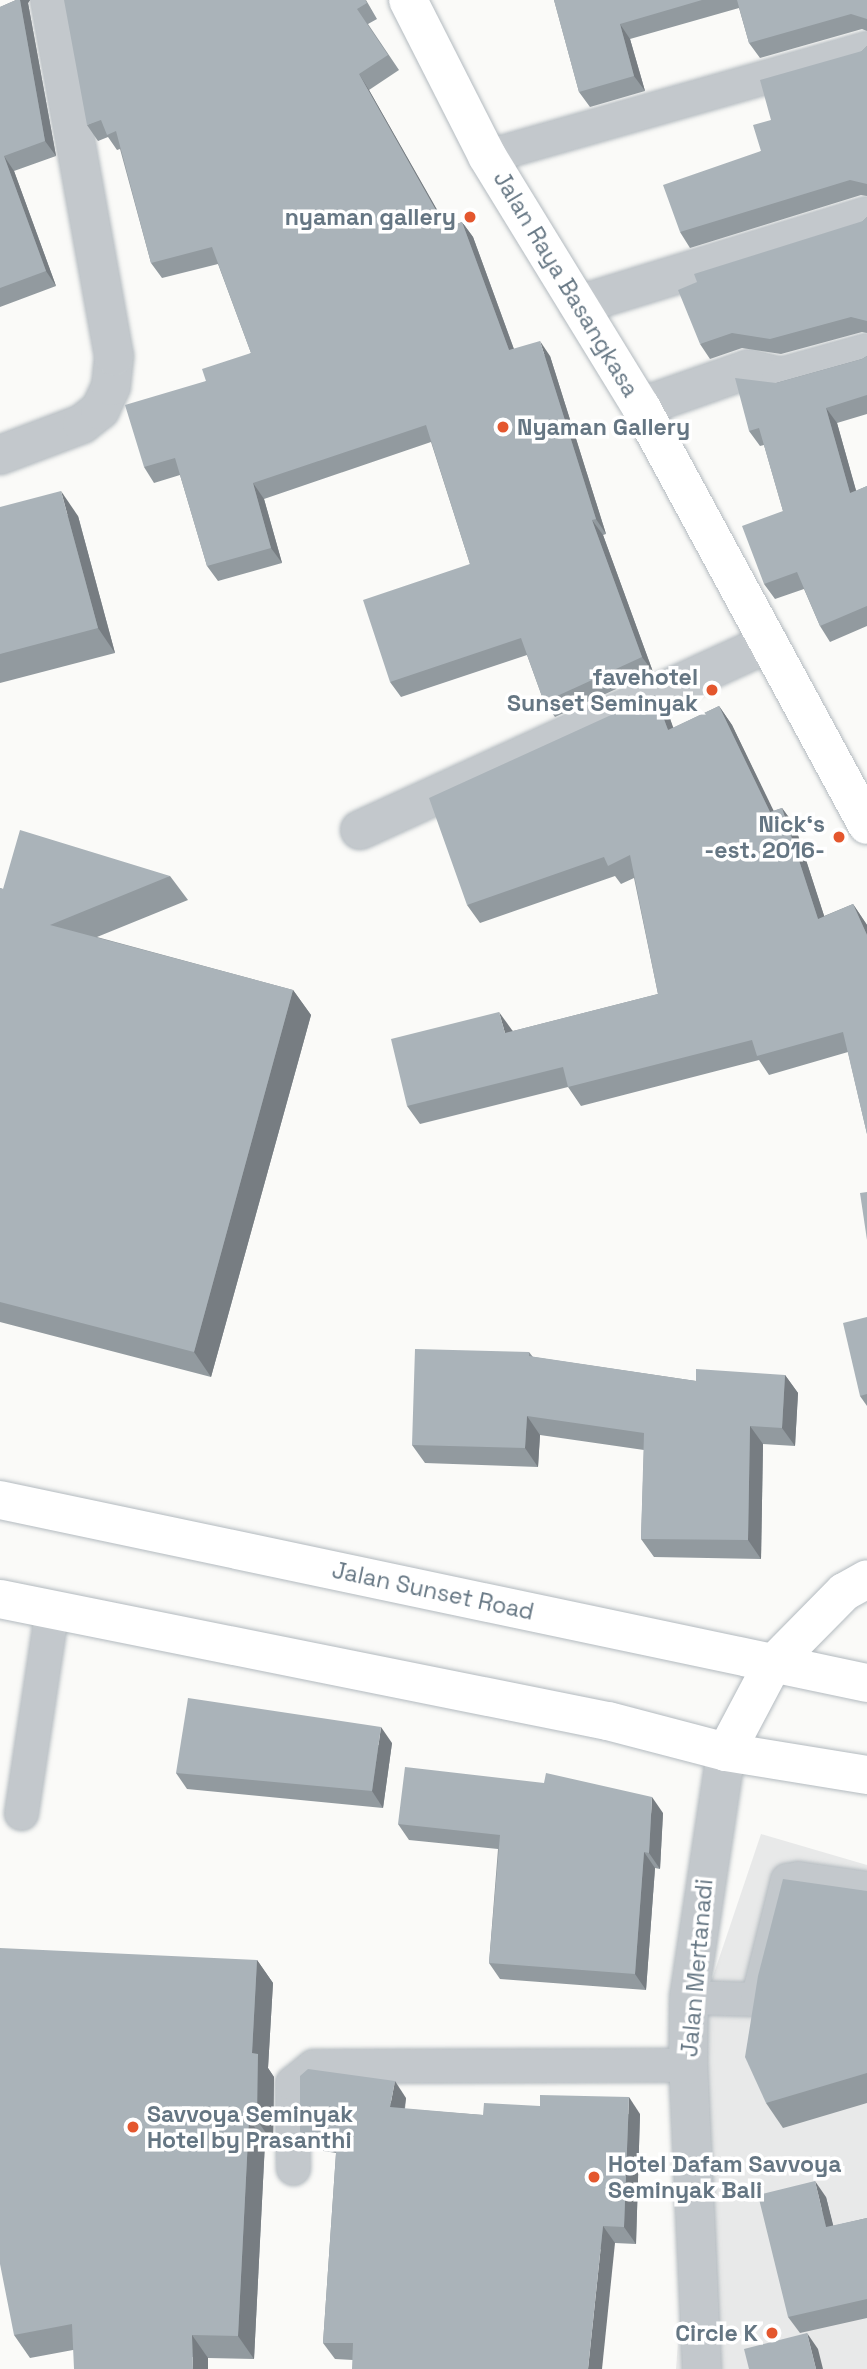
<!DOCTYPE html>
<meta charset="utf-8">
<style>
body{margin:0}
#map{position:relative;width:867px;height:2369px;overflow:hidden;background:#fafaf8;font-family:"Space Grotesk",sans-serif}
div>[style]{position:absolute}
.built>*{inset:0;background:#e8e9e9}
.roads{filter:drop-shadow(0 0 2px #b3babf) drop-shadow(0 0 2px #b3babf)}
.service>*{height:33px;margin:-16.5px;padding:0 16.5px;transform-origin:16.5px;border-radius:16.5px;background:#c3c8cc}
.minor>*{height:38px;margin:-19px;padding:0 19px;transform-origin:19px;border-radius:19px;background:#c3c8cc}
.tertiary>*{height:38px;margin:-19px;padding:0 19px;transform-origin:19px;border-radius:19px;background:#c3c8cc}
.secondary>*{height:38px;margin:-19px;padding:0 19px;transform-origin:19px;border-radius:19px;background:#fff}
.trunk>*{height:38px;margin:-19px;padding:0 19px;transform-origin:19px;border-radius:19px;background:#fff}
.wall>*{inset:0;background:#929a9f}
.shaded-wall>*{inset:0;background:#777d82}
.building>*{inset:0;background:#aab3b9}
.dots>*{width:19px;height:19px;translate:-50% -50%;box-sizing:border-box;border:4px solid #fff;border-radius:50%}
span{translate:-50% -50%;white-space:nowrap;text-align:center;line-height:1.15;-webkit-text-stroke:7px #fff;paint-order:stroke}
.poi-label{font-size:23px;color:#657683;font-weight:700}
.right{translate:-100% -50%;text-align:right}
.left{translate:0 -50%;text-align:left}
.street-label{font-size:23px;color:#657683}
</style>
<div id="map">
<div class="built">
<i style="clip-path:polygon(761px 1834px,867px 1865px,867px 2369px,676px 2369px,703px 2006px)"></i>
</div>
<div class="roads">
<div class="service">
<i style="left:487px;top:156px;width:395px;rotate:-15.9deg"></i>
<i style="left:21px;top:1813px;width:207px;rotate:-81.4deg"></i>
<i style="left:689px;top:1997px;width:68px;rotate:1.7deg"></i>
<i style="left:757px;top:1999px;width:123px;rotate:-75.9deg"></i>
<i style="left:787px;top:1880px;width:11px;rotate:-10deg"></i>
<i style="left:798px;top:1878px;width:70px;rotate:8.2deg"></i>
<i style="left:293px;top:2168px;width:85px;rotate:-90.7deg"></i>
<i style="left:292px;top:2083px;width:27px;rotate:-39deg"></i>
<i style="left:313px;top:2066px;width:375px;rotate:-0.2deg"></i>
</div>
<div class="minor">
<i style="left:578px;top:305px;width:302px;rotate:-17.1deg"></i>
<i style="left:641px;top:407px;width:114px;rotate:-19.4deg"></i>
<i style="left:749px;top:369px;width:33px;rotate:14deg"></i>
<i style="left:781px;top:377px;width:89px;rotate:-15.6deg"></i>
<i style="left:0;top:455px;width:88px;rotate:-20.7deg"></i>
<i style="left:82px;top:424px;width:23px;rotate:-38deg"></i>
<i style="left:100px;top:410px;width:26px;rotate:-65deg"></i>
<i style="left:111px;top:386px;width:30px;rotate:-84deg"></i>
<i style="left:114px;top:356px;width:362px;rotate:-100.2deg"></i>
<i style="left:360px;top:830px;width:450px;rotate:-24.6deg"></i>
</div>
<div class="tertiary">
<i style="left:702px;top:2369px;width:304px;rotate:-92.6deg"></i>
<i style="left:688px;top:2065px;width:68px;rotate:-89.2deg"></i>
<i style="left:689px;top:1997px;width:248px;rotate:-81.4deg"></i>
</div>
<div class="secondary">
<i style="left:408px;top:0;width:175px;rotate:63.1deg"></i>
<i style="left:487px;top:156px;width:294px;rotate:58.5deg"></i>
<i style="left:641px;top:407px;width:475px;rotate:61.6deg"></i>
<i style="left:726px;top:1752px;width:98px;rotate:-62.1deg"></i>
<i style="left:772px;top:1665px;width:103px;rotate:-45.4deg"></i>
<i style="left:844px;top:1592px;width:26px;rotate:-29deg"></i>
</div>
<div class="trunk">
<i style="left:0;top:1500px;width:886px;rotate:11.92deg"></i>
<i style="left:0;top:1599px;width:620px;rotate:11.35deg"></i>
<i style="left:608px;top:1721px;width:122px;rotate:14.7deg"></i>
<i style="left:726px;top:1752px;width:143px;rotate:9.3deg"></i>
</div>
</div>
<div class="wall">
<i style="clip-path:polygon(16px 0,30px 0,28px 3px,56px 156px,14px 171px,56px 286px,0 307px,0 7px)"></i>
<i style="clip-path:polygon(366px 0,377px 19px,368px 24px,399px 70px,369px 90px,447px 228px,462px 222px,473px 237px,514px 349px,550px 356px,606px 534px,603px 535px,653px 672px,555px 717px,544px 702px,527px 655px,401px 697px,390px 682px,470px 564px,431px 442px,264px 499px,282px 563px,218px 581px,207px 566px,180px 475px,154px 483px,144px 467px,206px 381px,251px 353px,218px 264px,162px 278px,151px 263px,120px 149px,117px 150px,108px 137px,98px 141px,87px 125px)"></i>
<i style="clip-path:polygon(554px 0,867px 0,867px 31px,862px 29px,760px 58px,749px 43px,739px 8px,630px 39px,645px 91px,590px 107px,579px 92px)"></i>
<i style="clip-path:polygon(867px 46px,867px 196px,861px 195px,690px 248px,680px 232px,761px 151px,771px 120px,862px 51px)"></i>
<i style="clip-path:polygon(867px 217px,867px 333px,862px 332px,781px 354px,742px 348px,710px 359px,700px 344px,863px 221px)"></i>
<i style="clip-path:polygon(867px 356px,867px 414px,837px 423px,856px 491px,867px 486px,867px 626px,830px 642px,820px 626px,804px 589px,775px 599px,764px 584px,783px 511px,764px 445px,760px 446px,749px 431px,776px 383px,862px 359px)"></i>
<i style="clip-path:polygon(0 507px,78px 516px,115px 653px,0 683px)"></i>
<i style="clip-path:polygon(719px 706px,732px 725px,773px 811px,782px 808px,795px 826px,824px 916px,853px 904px,867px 925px,867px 1134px,848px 1052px,769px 1075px,759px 1060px,581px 1106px,568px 1087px,420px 1124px,407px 1106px,512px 1030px,513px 1031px,658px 994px,634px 878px,621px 884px,615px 876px,480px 923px,467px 905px,668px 713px,673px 728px)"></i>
<i style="clip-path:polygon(170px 876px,188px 900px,97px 937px,293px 990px,311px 1015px,211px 1377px,0 1322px,0 888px,3px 889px)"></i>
<i style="clip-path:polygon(867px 1317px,867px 1406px,860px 1396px)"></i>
<i style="clip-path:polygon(529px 1352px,533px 1357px,696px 1381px,785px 1375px,798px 1393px,795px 1446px,763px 1444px,761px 1559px,654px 1557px,641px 1539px,644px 1450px,540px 1435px,538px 1467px,425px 1463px,412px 1445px)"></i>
<i style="clip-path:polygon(392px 1743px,383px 1808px,187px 1789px,176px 1773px)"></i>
<i style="clip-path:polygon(663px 1813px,660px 1869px,655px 1868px,646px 1990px,500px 1979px,489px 1963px,498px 1849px,409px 1840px,398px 1824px)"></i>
<i style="clip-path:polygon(867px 1891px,867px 2103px,783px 2128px,766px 2103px)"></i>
<i style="clip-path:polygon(257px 1960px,273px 1983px,268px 2068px,274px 2077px,273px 2143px,265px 2142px,254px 2359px,208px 2358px,73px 2350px,30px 2358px,14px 2335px)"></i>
<i style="clip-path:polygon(406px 2098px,405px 2109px,483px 2115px,640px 2114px,636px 2244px,615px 2243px,353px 2360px,335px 2359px,323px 2343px,336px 2153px,312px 2149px,300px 2133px)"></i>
<i style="clip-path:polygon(826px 2197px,833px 2226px,867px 2218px,867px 2318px,800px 2333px,788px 2317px)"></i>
</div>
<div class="shaded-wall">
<i style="clip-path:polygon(20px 0,30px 0,28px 3px,56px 156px,45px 141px)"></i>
<i style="clip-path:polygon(620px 24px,630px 39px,645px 91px,634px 76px)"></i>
<i style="clip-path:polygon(359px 74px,369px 90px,456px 243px,446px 228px)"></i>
<i style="clip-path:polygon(4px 156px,14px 171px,56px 286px,46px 271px)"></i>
<i style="clip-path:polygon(462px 222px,473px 237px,520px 366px,509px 350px)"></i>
<i style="clip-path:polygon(540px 341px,550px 356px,606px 534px,596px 519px)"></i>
<i style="clip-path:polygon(826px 408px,837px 423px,861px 508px,850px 493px)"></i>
<i style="clip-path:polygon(253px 483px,264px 499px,282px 563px,271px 548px)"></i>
<i style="clip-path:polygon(61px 491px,78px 516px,115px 653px,98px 628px)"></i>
<i style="clip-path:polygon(592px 520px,603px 535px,653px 672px,642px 657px)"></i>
<i style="clip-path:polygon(655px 695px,668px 713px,681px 749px,668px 730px)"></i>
<i style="clip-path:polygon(719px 706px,732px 725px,783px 830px,770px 812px)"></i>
<i style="clip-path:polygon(782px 808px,795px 826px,831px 937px,818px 919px)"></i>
<i style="clip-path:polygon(853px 904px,867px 925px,867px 935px)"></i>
<i style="clip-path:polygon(293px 990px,311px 1015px,211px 1377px,194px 1352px)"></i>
<i style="clip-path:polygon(499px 1012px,512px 1030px,518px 1051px,505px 1033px)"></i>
<i style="clip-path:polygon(785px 1375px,798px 1393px,795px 1446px,782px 1428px)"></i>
<i style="clip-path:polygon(527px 1416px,540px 1435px,538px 1467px,525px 1448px)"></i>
<i style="clip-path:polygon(750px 1426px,763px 1444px,761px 1559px,748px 1540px)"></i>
<i style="clip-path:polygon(381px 1727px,392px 1743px,383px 1808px,372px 1791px)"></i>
<i style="clip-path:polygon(652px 1797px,663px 1813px,660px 1869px,649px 1853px)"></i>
<i style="clip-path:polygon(644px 1852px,655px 1868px,646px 1990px,635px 1974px)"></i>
<i style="clip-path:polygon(257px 1960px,273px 1983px,268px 2068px,274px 2077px,273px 2143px,257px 2120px,252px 2053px)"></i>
<i style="clip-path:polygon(395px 2081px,406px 2098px,402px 2124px,390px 2107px)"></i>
<i style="clip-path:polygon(629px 2097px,640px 2114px,636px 2244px,624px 2227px)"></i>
<i style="clip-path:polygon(249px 2119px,265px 2142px,254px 2359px,238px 2336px)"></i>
<i style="clip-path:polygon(815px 2181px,826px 2197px,838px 2244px,826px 2227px)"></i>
<i style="clip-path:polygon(603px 2226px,615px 2243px,602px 2369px,588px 2369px)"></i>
<i style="clip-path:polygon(807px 2333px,818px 2349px,823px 2369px,816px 2369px)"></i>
<i style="clip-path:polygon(192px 2335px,208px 2358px,208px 2369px,193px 2369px)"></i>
</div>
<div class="building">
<i style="clip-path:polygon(16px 0,20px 0,45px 141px,4px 156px,46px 271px,0 288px,0 7px)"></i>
<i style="clip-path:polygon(64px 0,365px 0,367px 3px,357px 9px,388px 55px,359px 74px,446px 228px,462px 222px,509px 350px,540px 341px,596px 519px,592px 520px,642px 657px,544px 702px,521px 638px,390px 682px,363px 600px,470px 564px,426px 425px,253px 483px,271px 548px,207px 566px,175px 458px,144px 467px,125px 405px,206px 381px,202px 369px,251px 353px,212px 247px,151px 263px,116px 131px,107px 135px,101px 120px,87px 125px)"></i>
<i style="clip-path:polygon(554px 0,702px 0,620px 24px,634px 76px,579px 92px)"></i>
<i style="clip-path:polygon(737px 0,867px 0,867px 19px,851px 14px,749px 43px)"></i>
<i style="clip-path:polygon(867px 46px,867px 184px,850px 180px,680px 232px,663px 185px,761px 151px,753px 125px,771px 120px,760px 80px,862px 51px)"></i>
<i style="clip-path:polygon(867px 217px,867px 321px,851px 317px,770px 339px,732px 333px,700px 344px,678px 290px,697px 282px,694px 274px,863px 221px)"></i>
<i style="clip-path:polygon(867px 356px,867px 395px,826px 408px,850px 493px,867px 486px,867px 606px,820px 626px,797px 572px,764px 584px,742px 526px,783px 511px,759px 428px,749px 431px,735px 378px,776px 383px,862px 359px)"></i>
<i style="clip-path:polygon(61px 491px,98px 628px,0 654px,0 507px)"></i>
<i style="clip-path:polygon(655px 695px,668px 730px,719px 706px,770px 812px,782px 808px,818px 919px,853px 904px,867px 935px,867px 1134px,843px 1032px,757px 1056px,752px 1040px,568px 1087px,563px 1067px,407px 1106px,391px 1039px,499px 1012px,505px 1033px,658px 994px,630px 855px,608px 866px,604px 857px,467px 905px,429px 798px)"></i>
<i style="clip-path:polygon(20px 830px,170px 876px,50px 925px,293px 990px,194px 1352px,0 1302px,0 888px,3px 889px)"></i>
<i style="clip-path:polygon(867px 1192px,867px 1240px,860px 1193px)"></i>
<i style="clip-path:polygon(867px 1317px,867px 1394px,860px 1396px,843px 1323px)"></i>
<i style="clip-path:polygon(415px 1349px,529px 1352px,529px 1356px,696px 1381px,696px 1369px,785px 1375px,782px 1428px,750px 1426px,748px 1540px,641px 1539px,644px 1433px,527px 1416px,525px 1448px,412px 1445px)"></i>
<i style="clip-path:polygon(188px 1698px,381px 1727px,372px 1791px,176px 1773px)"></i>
<i style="clip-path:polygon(405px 1767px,544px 1783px,546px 1773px,652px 1797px,649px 1853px,644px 1852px,635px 1974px,489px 1963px,500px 1835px,398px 1824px)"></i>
<i style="clip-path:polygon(783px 1879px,867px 1891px,867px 2073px,766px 2103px,745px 2057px,758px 1976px)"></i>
<i style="clip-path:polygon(0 1948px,257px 1960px,252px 2053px,258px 2054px,257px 2120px,249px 2119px,238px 2336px,192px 2335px,193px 2369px,74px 2369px,72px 2324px,14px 2335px,0 2264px)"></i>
<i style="clip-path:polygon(308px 2069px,395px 2081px,390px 2107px,483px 2115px,484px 2103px,540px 2106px,540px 2095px,629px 2097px,624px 2227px,603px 2226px,588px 2369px,352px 2369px,353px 2343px,323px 2343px,337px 2139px,300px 2133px,300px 2076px)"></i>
<i style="clip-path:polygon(815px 2181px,826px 2227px,867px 2218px,867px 2299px,788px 2317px,758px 2195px)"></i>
<i style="clip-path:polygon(807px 2333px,816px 2369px,749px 2369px,744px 2349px)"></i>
</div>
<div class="dots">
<i style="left:470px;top:217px;background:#e4572e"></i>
<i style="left:503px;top:427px;background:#e4572e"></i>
<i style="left:712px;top:690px;background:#e4572e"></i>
<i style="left:839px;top:837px;background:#e4572e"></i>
<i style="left:133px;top:2127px;background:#e4572e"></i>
<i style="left:594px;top:2177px;background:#e4572e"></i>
<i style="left:772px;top:2333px;background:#e4572e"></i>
</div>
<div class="poi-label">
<span class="right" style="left:456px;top:217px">nyaman gallery</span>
<span class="left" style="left:517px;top:427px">Nyaman Gallery</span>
<span class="right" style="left:698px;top:690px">favehotel<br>Sunset Seminyak</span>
<span class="right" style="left:825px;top:837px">Nick‘s<br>-est. 2016-</span>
<span class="left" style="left:147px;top:2127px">Savvoya Seminyak<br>Hotel by Prasanthi</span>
<span class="left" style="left:608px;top:2177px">Hotel Dafam Savvoya<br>Seminyak Bali</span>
<span class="right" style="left:758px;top:2333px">Circle K</span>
</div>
<div class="street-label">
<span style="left:566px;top:284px;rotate:59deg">Jalan Raya Basangkasa</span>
<span style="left:433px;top:1591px;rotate:12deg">Jalan Sunset Road</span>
<span style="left:697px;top:1968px;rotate:-85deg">Jalan Mertanadi</span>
</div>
</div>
